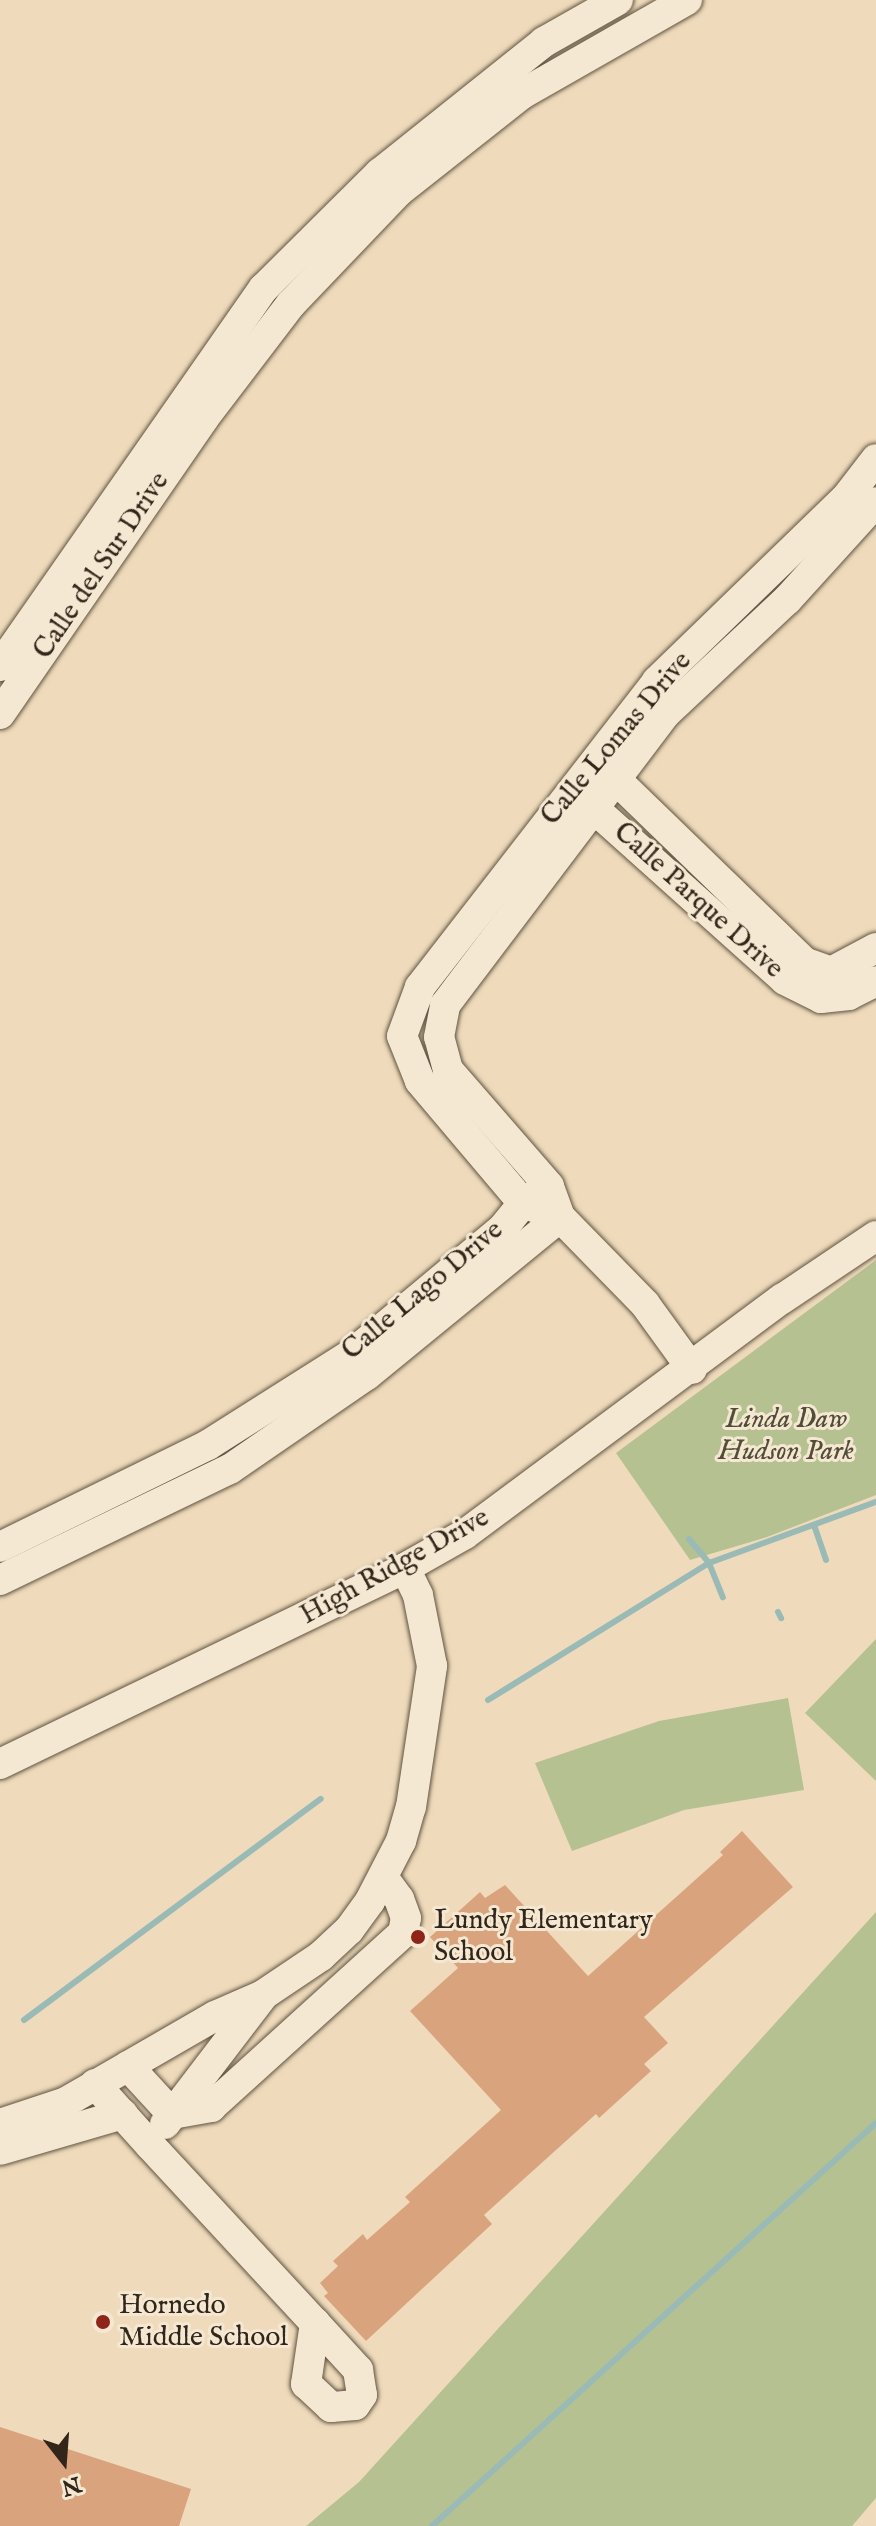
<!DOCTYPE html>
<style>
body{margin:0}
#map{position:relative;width:876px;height:2526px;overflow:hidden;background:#efdbbb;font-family:"IM FELL English",serif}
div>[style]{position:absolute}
.green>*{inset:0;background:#b6c192}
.stream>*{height:6px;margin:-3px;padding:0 3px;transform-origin:3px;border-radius:3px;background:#9abab5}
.building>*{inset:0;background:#d9a47d}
.roads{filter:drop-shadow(0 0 2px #605342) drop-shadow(0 0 2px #605342)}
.minor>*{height:30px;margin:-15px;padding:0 15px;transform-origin:15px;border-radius:15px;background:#f5e8d3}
.dots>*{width:22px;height:22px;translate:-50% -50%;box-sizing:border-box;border:4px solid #f5e8d3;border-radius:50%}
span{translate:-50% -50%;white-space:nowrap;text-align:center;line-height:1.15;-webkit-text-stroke:6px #f5e8d3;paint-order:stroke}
.street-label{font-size:28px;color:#312619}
.park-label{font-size:28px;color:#524d37;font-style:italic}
.poi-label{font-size:28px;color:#312619}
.left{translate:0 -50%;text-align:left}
.north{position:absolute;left:24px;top:2422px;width:80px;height:80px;-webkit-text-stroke:6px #f5e8d3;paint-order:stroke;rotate:163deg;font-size:22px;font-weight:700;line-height:32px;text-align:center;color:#312619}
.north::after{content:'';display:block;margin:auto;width:28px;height:36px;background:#312619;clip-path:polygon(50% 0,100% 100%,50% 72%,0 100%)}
</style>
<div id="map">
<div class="green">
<i style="clip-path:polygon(876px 1260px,876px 1495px,767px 1537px,690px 1560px,616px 1453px)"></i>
<i style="clip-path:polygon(876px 1639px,876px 1781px,805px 1713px)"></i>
<i style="clip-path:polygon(788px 1698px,804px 1790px,684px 1810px,572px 1851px,535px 1763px,659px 1721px)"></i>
<i style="clip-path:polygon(876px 1912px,876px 2498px,852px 2526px,306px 2526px,359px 2482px)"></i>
</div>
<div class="stream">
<i style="left:814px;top:1525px;width:37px;rotate:71deg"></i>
<i style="left:689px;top:1539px;width:31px;rotate:50deg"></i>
<i style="left:709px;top:1563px;width:37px;rotate:68deg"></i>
<i style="left:778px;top:1612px;width:7px;rotate:63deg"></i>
<i style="left:488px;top:1700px;width:260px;rotate:-31.8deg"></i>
<i style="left:709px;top:1563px;width:178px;rotate:-20.1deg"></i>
<i style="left:24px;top:2020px;width:370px;rotate:-36.7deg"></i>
<i style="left:432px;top:2526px;width:600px;rotate:-42.23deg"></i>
</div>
<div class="building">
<i style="clip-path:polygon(742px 1831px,793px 1887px,644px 2017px,668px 2043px,644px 2064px,651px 2071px,599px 2118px,596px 2114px,484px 2215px,492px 2224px,366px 2341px,324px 2296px,328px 2293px,320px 2283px,338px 2266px,333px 2261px,363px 2234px,367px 2240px,410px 2202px,405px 2197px,501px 2110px,410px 2011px,458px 1968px,430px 1937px,480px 1892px,485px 1898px,505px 1885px,588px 1976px,723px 1855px,720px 1852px)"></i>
<i style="clip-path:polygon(0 2427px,191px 2489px,179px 2526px,0 2526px)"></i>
</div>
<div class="roads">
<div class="minor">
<i style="left:0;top:666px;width:461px;rotate:-55.1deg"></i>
<i style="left:264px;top:288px;width:163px;rotate:-44.8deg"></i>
<i style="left:380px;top:173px;width:210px;rotate:-38.6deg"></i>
<i style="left:544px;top:42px;width:85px;rotate:-29.6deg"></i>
<i style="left:0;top:714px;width:359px;rotate:-55.4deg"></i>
<i style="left:204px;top:418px;width:143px;rotate:-52.7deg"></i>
<i style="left:291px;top:304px;width:155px;rotate:-46.3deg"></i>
<i style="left:398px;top:192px;width:158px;rotate:-38.3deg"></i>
<i style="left:522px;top:94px;width:190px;rotate:-29.7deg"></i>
<i style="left:602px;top:766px;width:281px;rotate:44.1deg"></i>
<i style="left:804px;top:962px;width:29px;rotate:20deg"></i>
<i style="left:831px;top:972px;width:51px;rotate:-28.1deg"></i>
<i style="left:580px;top:796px;width:275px;rotate:41.9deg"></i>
<i style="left:785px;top:980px;width:40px;rotate:26.6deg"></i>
<i style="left:821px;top:998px;width:28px;rotate:-6deg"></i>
<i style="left:849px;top:995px;width:30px;rotate:-27deg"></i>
<i style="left:560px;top:1217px;width:40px;rotate:-159deg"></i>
<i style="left:523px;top:1203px;width:160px;rotate:-130.2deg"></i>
<i style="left:420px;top:1081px;width:48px;rotate:-111.8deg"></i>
<i style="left:402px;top:1036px;width:52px;rotate:-69.8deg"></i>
<i style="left:420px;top:987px;width:387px;rotate:-52.2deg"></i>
<i style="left:657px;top:681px;width:263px;rotate:-44.1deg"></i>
<i style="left:846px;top:498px;width:49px;rotate:-52.4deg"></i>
<i style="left:692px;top:1369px;width:80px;rotate:-125.9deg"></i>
<i style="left:645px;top:1304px;width:122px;rotate:-134.3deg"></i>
<i style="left:560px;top:1217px;width:33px;rotate:-110deg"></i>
<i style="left:549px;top:1186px;width:154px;rotate:-131deg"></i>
<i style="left:448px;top:1070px;width:34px;rotate:-105deg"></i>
<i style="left:439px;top:1037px;width:33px;rotate:-79deg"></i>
<i style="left:445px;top:1005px;width:365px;rotate:-52.9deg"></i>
<i style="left:665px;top:714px;width:167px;rotate:-43.1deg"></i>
<i style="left:787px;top:600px;width:132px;rotate:-47.8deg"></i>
<i style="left:0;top:1547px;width:232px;rotate:-26.1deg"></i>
<i style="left:208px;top:1445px;width:172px;rotate:-32.4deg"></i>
<i style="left:353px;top:1353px;width:195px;rotate:-39.8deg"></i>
<i style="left:503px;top:1228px;width:32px;rotate:-51deg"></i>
<i style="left:523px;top:1203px;width:20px;rotate:-33deg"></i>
<i style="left:0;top:1580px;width:255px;rotate:-25.8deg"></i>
<i style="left:230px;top:1469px;width:166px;rotate:-34.5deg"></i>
<i style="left:367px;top:1375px;width:249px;rotate:-39.3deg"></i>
<i style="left:0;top:1764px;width:450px;rotate:-25.8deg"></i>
<i style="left:405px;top:1568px;width:69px;rotate:-29.5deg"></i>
<i style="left:465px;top:1534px;width:395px;rotate:-36.6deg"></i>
<i style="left:782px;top:1299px;width:113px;rotate:-33.8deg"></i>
<i style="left:128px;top:2066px;width:65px;rotate:47.5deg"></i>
<i style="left:95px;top:2084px;width:82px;rotate:48deg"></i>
<i style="left:150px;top:2145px;width:243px;rotate:47.2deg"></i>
<i style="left:315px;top:2323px;width:64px;rotate:47.5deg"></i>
<i style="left:358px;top:2370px;width:25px;rotate:81deg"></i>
<i style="left:362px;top:2395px;width:12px;rotate:125deg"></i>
<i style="left:355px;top:2405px;width:24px;rotate:175deg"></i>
<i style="left:331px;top:2407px;width:34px;rotate:-137deg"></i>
<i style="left:306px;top:2384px;width:62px;rotate:-81.6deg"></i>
<i style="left:172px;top:2114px;width:40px;rotate:-10deg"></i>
<i style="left:211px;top:2107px;width:259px;rotate:-42.2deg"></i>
<i style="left:403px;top:1933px;width:15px;rotate:-79deg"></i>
<i style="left:406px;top:1918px;width:20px;rotate:-110deg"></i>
<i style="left:399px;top:1899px;width:26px;rotate:-126deg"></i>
<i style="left:0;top:2124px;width:70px;rotate:-18.4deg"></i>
<i style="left:66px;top:2102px;width:172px;rotate:-30deg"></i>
<i style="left:215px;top:2016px;width:52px;rotate:-23.6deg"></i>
<i style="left:263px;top:1995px;width:70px;rotate:-33.9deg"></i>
<i style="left:321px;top:1956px;width:38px;rotate:-43deg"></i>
<i style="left:349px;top:1930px;width:36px;rotate:-54deg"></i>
<i style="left:370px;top:1901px;width:68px;rotate:-62.7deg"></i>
<i style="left:401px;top:1841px;width:35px;rotate:-74deg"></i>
<i style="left:411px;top:1807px;width:143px;rotate:-81.5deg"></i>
<i style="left:432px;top:1666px;width:72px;rotate:-101.2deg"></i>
<i style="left:418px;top:1595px;width:30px;rotate:-116deg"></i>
<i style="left:165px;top:2124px;width:160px;rotate:-52.6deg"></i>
<i style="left:0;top:2150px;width:128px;rotate:-16.3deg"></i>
</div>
</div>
<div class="dots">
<i style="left:418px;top:1937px;background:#8f2418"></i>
<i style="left:103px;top:2322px;background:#8f2418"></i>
</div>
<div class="street-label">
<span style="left:102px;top:566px;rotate:-56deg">Calle del Sur Drive</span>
<span style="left:617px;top:739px;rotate:-50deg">Calle Lomas Drive</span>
<span style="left:698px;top:901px;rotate:42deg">Calle Parque Drive</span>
<span style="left:423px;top:1291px;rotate:-40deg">Calle Lago Drive</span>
<span style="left:395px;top:1567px;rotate:-29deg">High Ridge Drive</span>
</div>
<div class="park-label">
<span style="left:786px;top:1436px">Linda Daw<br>Hudson Park</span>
</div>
<div class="poi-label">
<span class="left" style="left:434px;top:1937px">Lundy Elementary<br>School</span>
<span class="left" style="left:119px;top:2322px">Hornedo<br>Middle School</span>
</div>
<div class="north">N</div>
</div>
